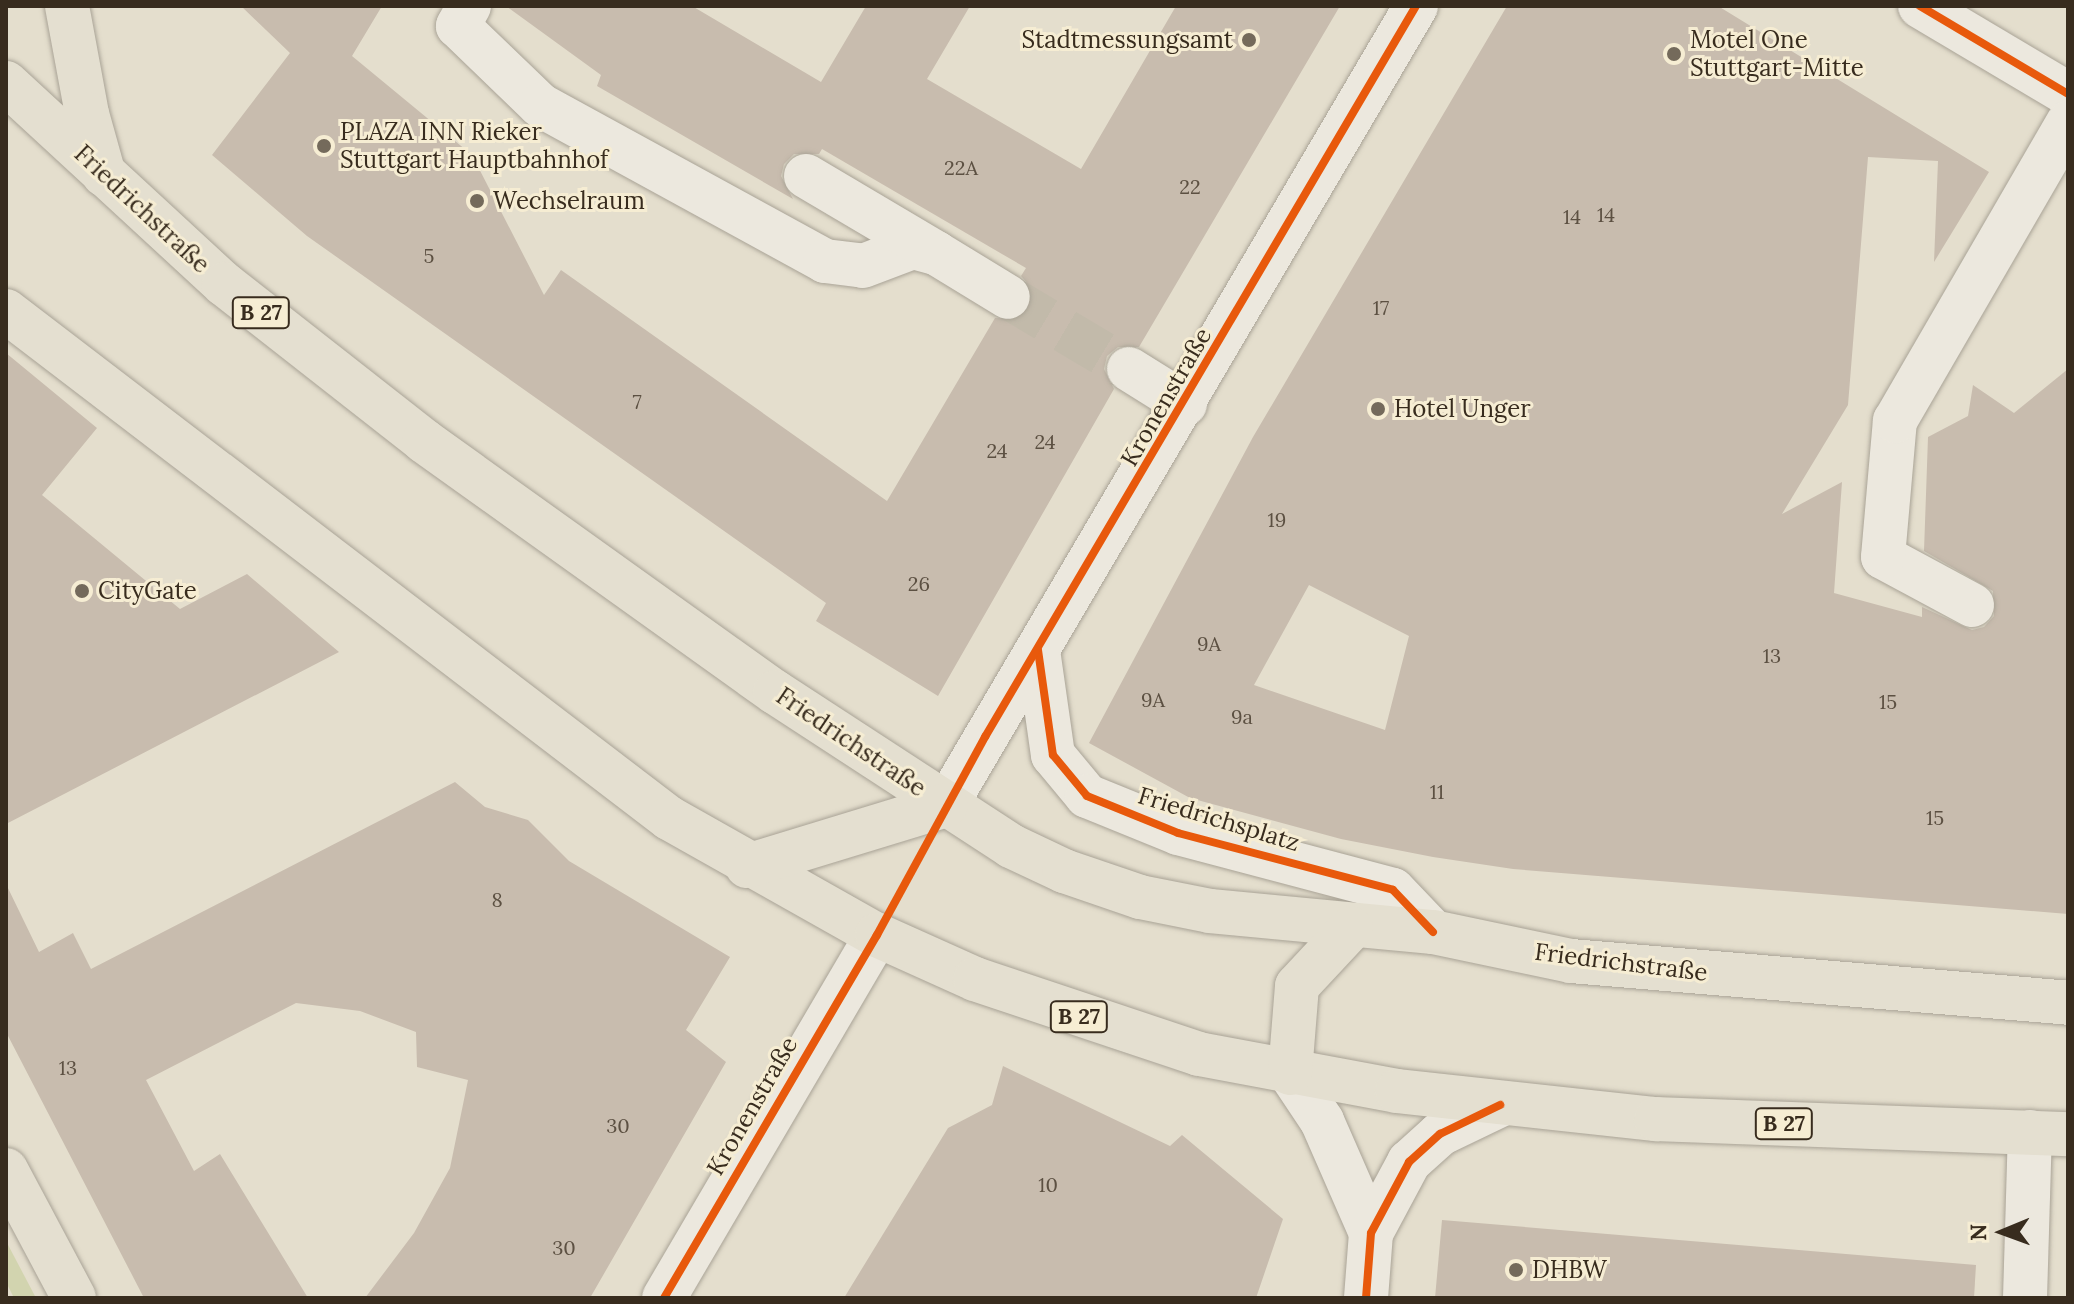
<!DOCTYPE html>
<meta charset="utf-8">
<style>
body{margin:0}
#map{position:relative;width:2074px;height:1304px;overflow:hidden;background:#e4decd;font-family:Lora,serif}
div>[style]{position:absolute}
.green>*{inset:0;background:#d2d4af}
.building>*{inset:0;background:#c8bcae}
.minor-tunnel>*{height:44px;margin-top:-22px;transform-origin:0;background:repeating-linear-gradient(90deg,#c2baaa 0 44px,transparent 0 66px)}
.roads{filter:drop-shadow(0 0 2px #a9a396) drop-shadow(0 0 2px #a9a396)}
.minor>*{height:44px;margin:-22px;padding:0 22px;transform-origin:22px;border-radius:22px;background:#ece8de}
.major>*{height:44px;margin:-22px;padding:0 22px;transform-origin:22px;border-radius:22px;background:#e4dfd0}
.cycleway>*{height:8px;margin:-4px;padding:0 4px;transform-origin:4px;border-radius:4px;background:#e8590c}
.dots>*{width:22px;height:22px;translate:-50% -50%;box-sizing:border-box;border:4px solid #f6edd3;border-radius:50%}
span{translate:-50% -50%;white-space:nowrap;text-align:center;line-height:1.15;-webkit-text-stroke:6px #f6edd3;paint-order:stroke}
.number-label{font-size:20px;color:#5c5042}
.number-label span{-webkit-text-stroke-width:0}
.shield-label span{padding:2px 6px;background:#f6edd3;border:2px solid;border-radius:6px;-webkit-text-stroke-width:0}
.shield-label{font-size:22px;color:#382c1e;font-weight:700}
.poi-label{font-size:24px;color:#382c1e}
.right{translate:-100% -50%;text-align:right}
.left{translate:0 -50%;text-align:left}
.street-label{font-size:24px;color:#382c1e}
.frame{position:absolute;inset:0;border:8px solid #382c1e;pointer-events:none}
.north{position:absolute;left:1962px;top:1192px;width:80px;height:80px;-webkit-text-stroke:6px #f6edd3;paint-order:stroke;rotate:269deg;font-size:22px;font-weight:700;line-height:32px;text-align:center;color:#382c1e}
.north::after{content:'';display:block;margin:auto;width:28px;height:36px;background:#382c1e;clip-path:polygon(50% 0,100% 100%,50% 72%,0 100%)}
</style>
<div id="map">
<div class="green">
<i style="clip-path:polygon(6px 1241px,36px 1298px,14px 1298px,6px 1282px)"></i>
</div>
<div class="building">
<i style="clip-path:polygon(241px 6px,382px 6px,352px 56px,472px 155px,544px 295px,561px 270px,887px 501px,995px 318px,1019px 319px,1030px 309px,1030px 286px,1021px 276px,1026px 268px,822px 149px,819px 154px,794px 154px,784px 164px,781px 176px,793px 199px,597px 86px,601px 75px,506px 6px,692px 6px,821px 82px,866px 6px,970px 6px,927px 79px,1081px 169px,1176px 6px,1340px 6px,1139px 347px,1118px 347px,1107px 356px,1104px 369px,1114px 389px,938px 696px,816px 621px,826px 603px,307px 236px,212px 155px,290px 53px)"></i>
<i style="clip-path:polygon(evenodd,1507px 6px,1718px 6px,1989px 172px,1934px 262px,1938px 161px,1868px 157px,1848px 405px,1782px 514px,1842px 482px,1834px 593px,1922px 617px,1922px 607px,1972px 630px,1984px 627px,1994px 616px,1993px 591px,1924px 551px,1928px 437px,1968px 416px,1973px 385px,2014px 413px,2068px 369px,2068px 914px,1513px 869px,1433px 857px,1341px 839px,1190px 798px,1089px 743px,1253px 437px,1507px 6px,1309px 585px,1409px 636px,1385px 730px,1254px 685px,1309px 585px)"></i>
<i style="clip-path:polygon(6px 353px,97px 428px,42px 495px,180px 609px,247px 574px,339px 652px,6px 824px)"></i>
<i style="clip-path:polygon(455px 782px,485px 807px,528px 820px,569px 861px,730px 957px,686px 1030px,726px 1062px,590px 1298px,365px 1298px,414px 1233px,450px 1168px,468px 1080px,417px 1067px,416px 1032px,360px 1011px,296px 1003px,146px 1080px,194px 1171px,220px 1154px,308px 1298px,144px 1298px,6px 1032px,6px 884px,39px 952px,73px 933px,91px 969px)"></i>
<i style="clip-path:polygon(1003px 1066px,1170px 1146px,1182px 1135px,1283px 1219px,1256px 1298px,844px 1298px,948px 1128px,992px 1105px)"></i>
<i style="clip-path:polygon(1442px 1220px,1976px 1265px,1974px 1298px,1435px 1298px)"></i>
</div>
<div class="minor-tunnel">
<i style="left:1008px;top:297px;width:141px;rotate:30.8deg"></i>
</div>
<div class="roads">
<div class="minor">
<i style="left:469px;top:6px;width:23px;rotate:119deg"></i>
<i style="left:458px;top:26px;width:114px;rotate:43.9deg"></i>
<i style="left:540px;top:105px;width:325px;rotate:28.7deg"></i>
<i style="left:825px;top:261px;width:38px;rotate:7deg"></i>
<i style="left:863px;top:266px;width:53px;rotate:-20.8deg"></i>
<i style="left:913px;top:247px;width:24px;rotate:15deg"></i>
<i style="left:936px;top:253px;width:84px;rotate:31.4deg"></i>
<i style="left:1920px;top:6px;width:172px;rotate:30.7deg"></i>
<i style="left:806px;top:176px;width:151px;rotate:30.6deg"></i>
<i style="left:1129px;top:369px;width:66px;rotate:32deg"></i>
<i style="left:1972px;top:605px;width:101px;rotate:-151.7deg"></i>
<i style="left:1883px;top:557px;width:137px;rotate:-85deg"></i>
<i style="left:1895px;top:421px;width:345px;rotate:-59.9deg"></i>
<i style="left:1038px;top:650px;width:106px;rotate:81.9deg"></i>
<i style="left:1053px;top:755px;width:53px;rotate:50.3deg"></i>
<i style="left:1087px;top:796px;width:98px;rotate:22.1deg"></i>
<i style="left:1178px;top:833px;width:222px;rotate:14.8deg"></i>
<i style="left:1393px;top:890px;width:58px;rotate:46.4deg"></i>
<i style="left:946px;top:805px;width:927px;rotate:-59.53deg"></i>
<i style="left:1290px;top:1073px;width:58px;rotate:56.3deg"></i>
<i style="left:1322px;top:1121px;width:122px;rotate:66.4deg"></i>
<i style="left:664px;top:1298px;width:421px;rotate:-59.6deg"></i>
<i style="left:1366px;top:1298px;width:65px;rotate:-85.6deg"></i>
<i style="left:1371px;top:1233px;width:81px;rotate:-61.8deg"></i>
<i style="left:1409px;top:1162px;width:42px;rotate:-42.1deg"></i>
<i style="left:1440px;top:1134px;width:67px;rotate:-25.8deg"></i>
<i style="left:2025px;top:1298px;width:166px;rotate:-88.3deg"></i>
</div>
<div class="major">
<i style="left:67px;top:6px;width:110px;rotate:79.5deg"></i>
<i style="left:87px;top:114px;width:63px;rotate:74.4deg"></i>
<i style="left:6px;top:83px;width:297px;rotate:42.7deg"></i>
<i style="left:224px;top:284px;width:254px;rotate:38.1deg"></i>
<i style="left:424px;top:441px;width:432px;rotate:35.6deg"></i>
<i style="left:775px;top:692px;width:282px;rotate:33.1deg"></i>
<i style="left:1011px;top:846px;width:59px;rotate:25.3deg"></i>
<i style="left:1064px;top:871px;width:80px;rotate:18.9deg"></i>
<i style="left:1140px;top:897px;width:71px;rotate:11.3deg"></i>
<i style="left:1210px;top:911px;width:224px;rotate:5.4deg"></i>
<i style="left:1433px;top:932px;width:141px;rotate:11.9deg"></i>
<i style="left:1571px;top:961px;width:499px;rotate:4.8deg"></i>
<i style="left:6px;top:311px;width:835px;rotate:37.41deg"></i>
<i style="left:669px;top:818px;width:239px;rotate:29.4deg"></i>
<i style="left:877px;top:935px;width:107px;rotate:24.2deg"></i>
<i style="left:975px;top:979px;width:236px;rotate:18.5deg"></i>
<i style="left:1199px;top:1054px;width:201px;rotate:10.6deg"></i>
<i style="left:1397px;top:1091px;width:261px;rotate:6.2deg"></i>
<i style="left:1656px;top:1119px;width:412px;rotate:2.1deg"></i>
<i style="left:747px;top:866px;width:208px;rotate:-17deg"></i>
<i style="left:1290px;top:1073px;width:87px;rotate:-85.4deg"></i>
<i style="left:1297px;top:986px;width:79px;rotate:-47deg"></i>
<i style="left:6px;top:1170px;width:145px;rotate:62deg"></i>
</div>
</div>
<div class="cycleway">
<i style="left:1920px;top:6px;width:172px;rotate:30.7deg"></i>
<i style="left:1038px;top:650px;width:106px;rotate:81.9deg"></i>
<i style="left:1053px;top:755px;width:53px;rotate:50.3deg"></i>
<i style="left:1087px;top:796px;width:98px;rotate:22.1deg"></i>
<i style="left:1178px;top:833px;width:222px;rotate:14.8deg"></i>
<i style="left:1393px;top:890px;width:58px;rotate:46.4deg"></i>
<i style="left:664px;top:1298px;width:421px;rotate:-59.6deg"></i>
<i style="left:877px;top:935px;width:226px;rotate:-61.4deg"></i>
<i style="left:985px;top:737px;width:849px;rotate:-59.48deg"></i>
<i style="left:1366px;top:1298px;width:65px;rotate:-85.6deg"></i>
<i style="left:1371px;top:1233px;width:81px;rotate:-61.8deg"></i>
<i style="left:1409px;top:1162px;width:42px;rotate:-42.1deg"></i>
<i style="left:1440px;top:1134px;width:67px;rotate:-25.8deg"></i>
</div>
<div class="dots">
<i style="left:1249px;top:40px;background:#746a5b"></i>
<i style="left:1674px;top:54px;background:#746a5b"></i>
<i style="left:324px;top:146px;background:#746a5b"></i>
<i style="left:477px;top:201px;background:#746a5b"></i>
<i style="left:1378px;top:409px;background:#746a5b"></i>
<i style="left:82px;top:591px;background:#746a5b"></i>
<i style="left:1516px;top:1270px;background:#746a5b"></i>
</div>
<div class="number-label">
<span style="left:961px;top:167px">22A</span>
<span style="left:1190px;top:186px">22</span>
<span style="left:1606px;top:214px">14</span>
<span style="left:1572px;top:216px">14</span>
<span style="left:429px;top:255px">5</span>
<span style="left:1381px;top:307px">17</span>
<span style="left:637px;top:401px">7</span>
<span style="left:1045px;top:441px">24</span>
<span style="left:997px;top:450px">24</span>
<span style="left:1277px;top:519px">19</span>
<span style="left:919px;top:583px">26</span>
<span style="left:1209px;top:643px">9A</span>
<span style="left:1772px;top:655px">13</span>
<span style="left:1153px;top:699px">9A</span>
<span style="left:1888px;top:701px">15</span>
<span style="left:1242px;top:716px">9a</span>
<span style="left:1437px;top:791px">11</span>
<span style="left:1935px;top:817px">15</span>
<span style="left:497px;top:899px">8</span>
<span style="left:68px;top:1067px">13</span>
<span style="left:618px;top:1125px">30</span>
<span style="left:1048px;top:1184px">10</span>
<span style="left:564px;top:1247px">30</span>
</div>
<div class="shield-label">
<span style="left:261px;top:313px">B 27</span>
<span style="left:1079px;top:1017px">B 27</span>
<span style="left:1784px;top:1124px">B 27</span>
</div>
<div class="poi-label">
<span class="right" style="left:1233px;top:40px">Stadtmessungsamt</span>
<span class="left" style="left:1690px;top:54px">Motel One<br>Stuttgart-Mitte</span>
<span class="left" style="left:340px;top:146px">PLAZA INN Rieker<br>Stuttgart Hauptbahnhof</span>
<span class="left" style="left:493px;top:201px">Wechselraum</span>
<span class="left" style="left:1394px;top:409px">Hotel Unger</span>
<span class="left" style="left:98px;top:591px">CityGate</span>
<span class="left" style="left:1532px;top:1270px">DHBW</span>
</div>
<div class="street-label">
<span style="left:142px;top:209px;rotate:43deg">Friedrichstraße</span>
<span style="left:1166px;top:397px;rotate:-60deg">Kronenstraße</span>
<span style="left:851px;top:742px;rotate:34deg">Friedrichstraße</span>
<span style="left:1219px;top:819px;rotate:17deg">Friedrichsplatz</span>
<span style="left:1621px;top:962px;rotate:7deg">Friedrichstraße</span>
<span style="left:752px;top:1106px;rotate:-60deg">Kronenstraße</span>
</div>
<div class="frame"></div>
<div class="north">N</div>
</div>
